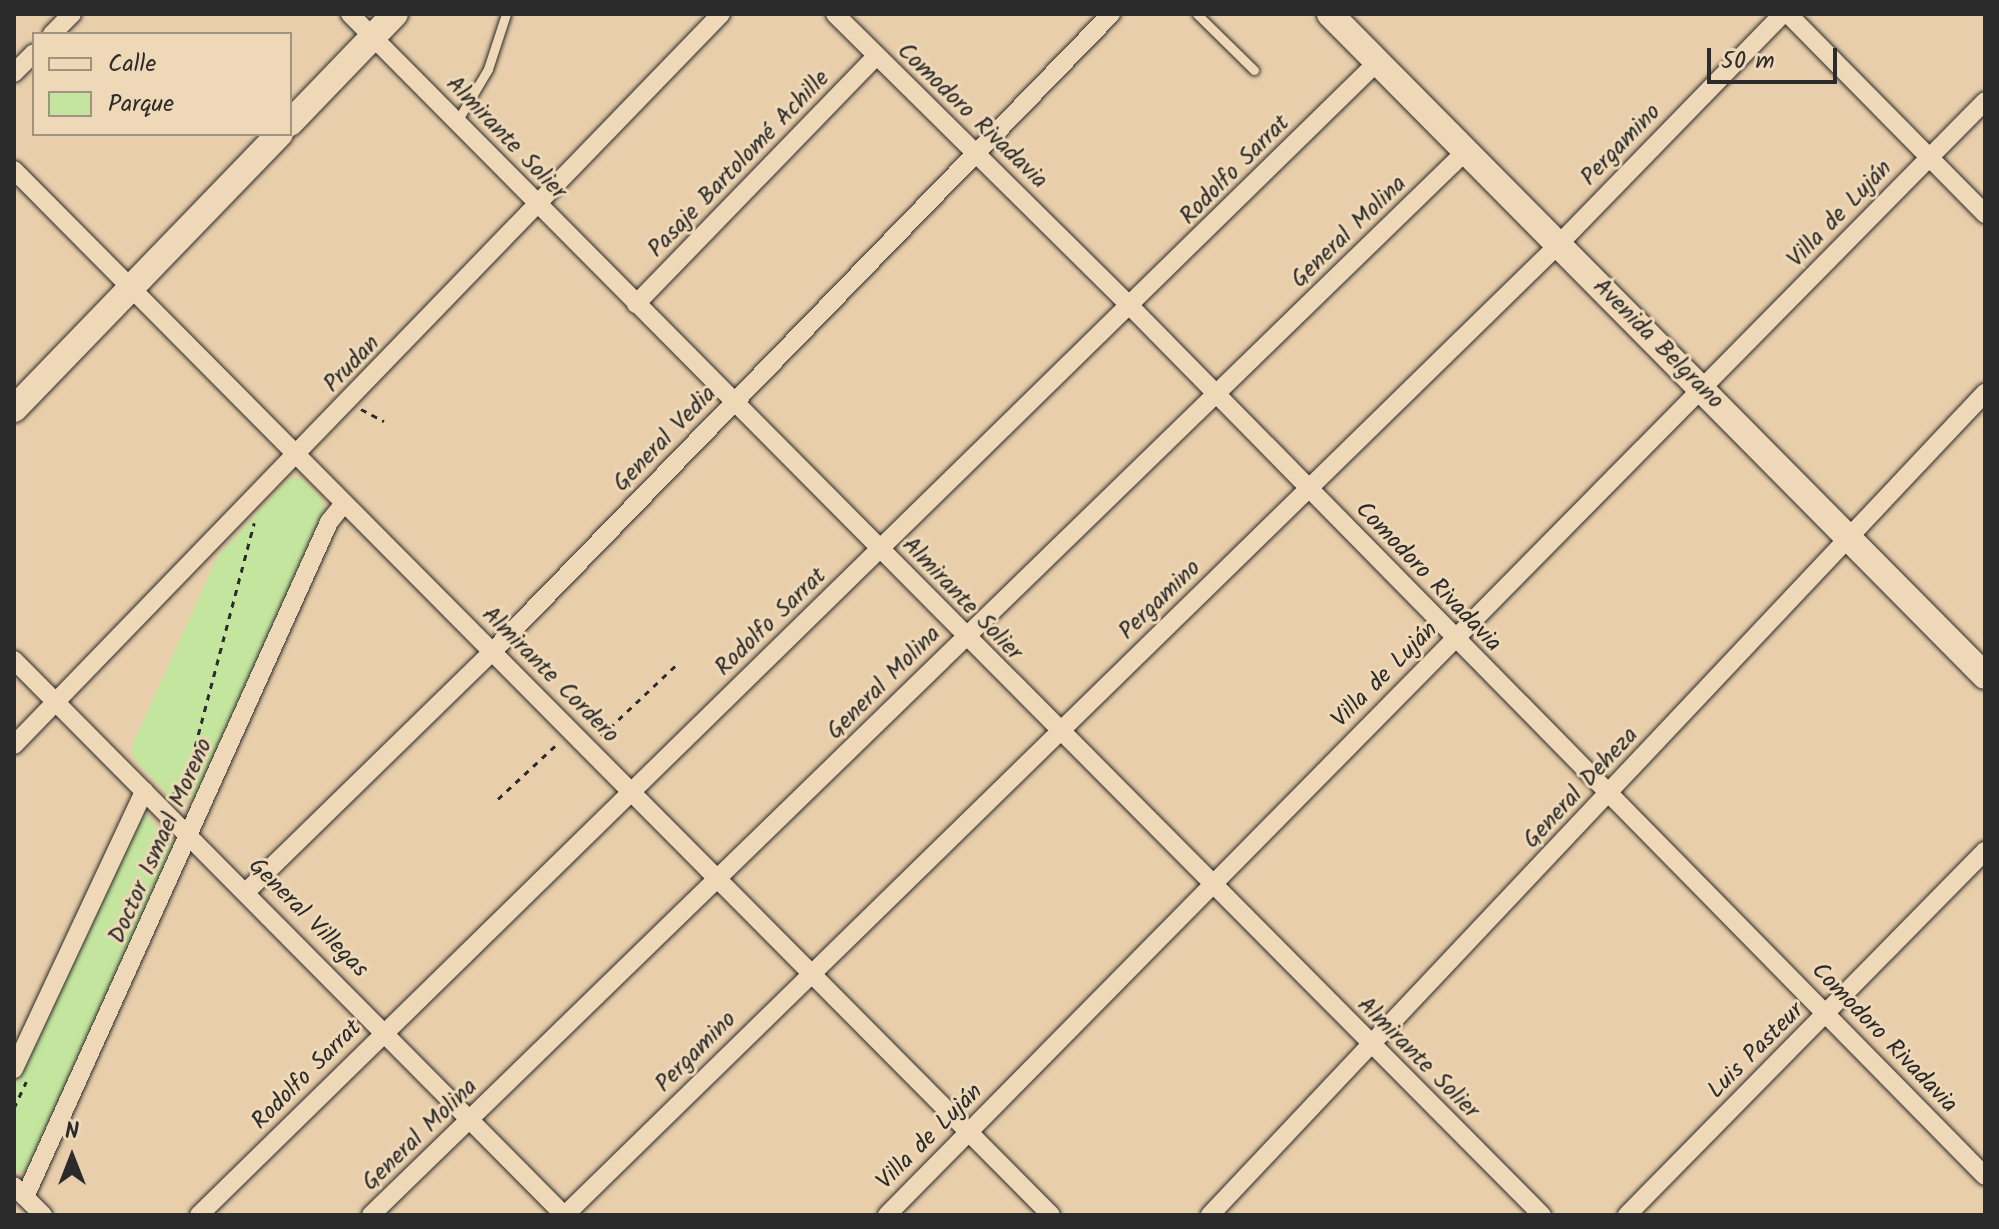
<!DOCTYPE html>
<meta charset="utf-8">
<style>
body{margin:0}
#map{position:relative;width:1999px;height:1229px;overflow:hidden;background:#e8ceaa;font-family:Kalam,sans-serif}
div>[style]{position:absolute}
.green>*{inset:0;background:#c4e59e}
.path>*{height:3px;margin-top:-1.5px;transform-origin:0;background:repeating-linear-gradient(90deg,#2b2b2b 0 6px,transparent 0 12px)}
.roads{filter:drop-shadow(0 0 2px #2b2b2b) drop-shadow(0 0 2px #2b2b2b)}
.lane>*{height:9px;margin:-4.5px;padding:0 4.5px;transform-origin:4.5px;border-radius:4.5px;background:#eed8b7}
.street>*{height:18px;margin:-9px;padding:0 9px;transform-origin:9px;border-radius:9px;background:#eed8b7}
.secondary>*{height:26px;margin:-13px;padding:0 13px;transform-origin:13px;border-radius:13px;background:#eed8b7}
span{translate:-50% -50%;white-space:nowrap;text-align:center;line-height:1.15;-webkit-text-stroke:6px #eed8b7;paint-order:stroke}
.street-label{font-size:24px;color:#2b2b2b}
.frame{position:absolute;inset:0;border:16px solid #2b2b2b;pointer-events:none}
.legend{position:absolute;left:32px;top:32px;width:260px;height:104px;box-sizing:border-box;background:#eed8b7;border:2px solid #a0937f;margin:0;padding:10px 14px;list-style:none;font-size:24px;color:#2b2b2b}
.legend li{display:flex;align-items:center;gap:16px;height:40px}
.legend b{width:40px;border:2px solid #a0937f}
.north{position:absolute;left:32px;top:1117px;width:80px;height:80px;-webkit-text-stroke:6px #eed8b7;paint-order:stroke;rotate:0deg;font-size:22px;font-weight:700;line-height:32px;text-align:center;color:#2b2b2b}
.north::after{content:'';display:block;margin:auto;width:28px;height:36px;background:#2b2b2b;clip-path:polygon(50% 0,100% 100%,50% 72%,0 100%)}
.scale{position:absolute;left:1707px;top:48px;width:130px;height:36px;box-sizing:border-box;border:4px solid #2b2b2b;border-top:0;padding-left:10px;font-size:24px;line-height:28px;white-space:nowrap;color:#2b2b2b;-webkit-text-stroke:6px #eed8b7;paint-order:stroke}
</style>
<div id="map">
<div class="green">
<i style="clip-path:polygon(301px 478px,322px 499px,325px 515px,198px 796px,177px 804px,133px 758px,132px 746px,217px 557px,288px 479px)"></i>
<i style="clip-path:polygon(145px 814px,174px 845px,30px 1169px,16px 1172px,14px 1088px,137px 818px)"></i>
</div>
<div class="path">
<i style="left:361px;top:409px;width:26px;rotate:28deg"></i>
<i style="left:601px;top:736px;width:103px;rotate:-43.4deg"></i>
<i style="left:171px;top:796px;width:21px;rotate:-45deg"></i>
<i style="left:186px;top:781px;width:267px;rotate:-75.2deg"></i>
<i style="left:498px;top:799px;width:82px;rotate:-43deg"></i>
<i style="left:14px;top:1108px;width:29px;rotate:-65deg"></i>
</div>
<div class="roads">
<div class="lane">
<i style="left:1197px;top:14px;width:80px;rotate:44.5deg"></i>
<i style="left:456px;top:123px;width:63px;rotate:-59.3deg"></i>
<i style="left:488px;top:69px;width:58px;rotate:-71.9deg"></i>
</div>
<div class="street">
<i style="left:350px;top:14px;width:1692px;rotate:45.22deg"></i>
<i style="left:835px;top:14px;width:416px;rotate:44.7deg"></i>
<i style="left:1131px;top:307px;width:1218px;rotate:45.5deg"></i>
<i style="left:1788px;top:14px;width:281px;rotate:45.4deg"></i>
<i style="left:52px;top:34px;width:28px;rotate:-45deg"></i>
<i style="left:14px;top:73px;width:28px;rotate:-45deg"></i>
<i style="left:14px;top:170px;width:1472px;rotate:45.22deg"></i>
<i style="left:636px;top:304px;width:345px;rotate:-45.9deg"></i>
<i style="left:14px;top:660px;width:781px;rotate:45.26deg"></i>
<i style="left:14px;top:745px;width:1017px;rotate:-45.96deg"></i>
<i style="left:248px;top:890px;width:342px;rotate:-44.3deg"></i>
<i style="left:493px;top:651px;width:888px;rotate:-45.87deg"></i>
<i style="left:14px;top:1069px;width:307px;rotate:-64.9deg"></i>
<i style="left:14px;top:1186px;width:41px;rotate:45deg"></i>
<i style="left:25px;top:1197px;width:740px;rotate:-65.75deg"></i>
<i style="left:329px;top:522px;width:22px;rotate:-51deg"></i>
<i style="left:199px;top:1215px;width:1647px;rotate:-44.38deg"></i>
<i style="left:371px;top:1215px;width:1525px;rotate:-44.18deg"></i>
<i style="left:565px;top:1215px;width:1388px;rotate:-44.33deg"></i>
<i style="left:1558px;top:245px;width:322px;rotate:-45.8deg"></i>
<i style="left:887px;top:1215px;width:1564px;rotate:-45.41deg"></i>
<i style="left:1210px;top:1215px;width:1130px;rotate:-46.69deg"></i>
<i style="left:1627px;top:1215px;width:511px;rotate:-45.48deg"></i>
</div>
<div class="secondary">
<i style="left:1330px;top:14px;width:931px;rotate:45.3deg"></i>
<i style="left:290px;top:123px;width:151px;rotate:-46.1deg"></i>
<i style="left:14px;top:409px;width:383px;rotate:-46deg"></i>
</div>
</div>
<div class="street-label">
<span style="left:972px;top:116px;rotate:44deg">Comodoro Rivadavia</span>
<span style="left:506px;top:138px;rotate:46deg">Almirante Solier</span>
<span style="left:1621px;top:145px;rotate:-46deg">Pergamino</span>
<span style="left:739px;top:164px;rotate:-46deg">Pasaje Bartolomé Achille</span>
<span style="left:1235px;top:170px;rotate:-45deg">Rodolfo Sarrat</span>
<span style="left:1840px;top:214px;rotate:-46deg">Villa de Luján</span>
<span style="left:1349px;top:232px;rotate:-44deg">General Molina</span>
<span style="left:1658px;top:344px;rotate:45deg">Avenida Belgrano</span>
<span style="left:352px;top:364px;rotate:-46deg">Prudan</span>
<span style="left:665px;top:439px;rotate:-46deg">General Vedia</span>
<span style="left:1428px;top:577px;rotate:46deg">Comodoro Rivadavia</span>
<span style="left:962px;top:599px;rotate:46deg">Almirante Solier</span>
<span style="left:1160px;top:600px;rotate:-44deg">Pergamino</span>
<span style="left:771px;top:622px;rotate:-44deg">Rodolfo Sarrat</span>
<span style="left:550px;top:675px;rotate:45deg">Almirante Cordero</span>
<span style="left:1385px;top:675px;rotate:-45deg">Villa de Luján</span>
<span style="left:884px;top:683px;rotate:-45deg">General Molina</span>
<span style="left:1581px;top:788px;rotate:-47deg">General Deheza</span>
<span style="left:161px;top:841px;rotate:-66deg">Doctor Ismael Moreno</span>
<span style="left:308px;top:918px;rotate:45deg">General Villegas</span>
<span style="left:1884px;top:1038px;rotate:46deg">Comodoro Rivadavia</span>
<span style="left:1756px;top:1051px;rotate:-45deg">Luis Pasteur</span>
<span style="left:696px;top:1052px;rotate:-45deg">Pergamino</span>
<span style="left:1418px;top:1058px;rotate:45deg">Almirante Solier</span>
<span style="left:307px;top:1075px;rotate:-45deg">Rodolfo Sarrat</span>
<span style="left:420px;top:1135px;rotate:-44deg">General Molina</span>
<span style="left:930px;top:1137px;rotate:-45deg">Villa de Luján</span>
</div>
<div class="frame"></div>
<ul class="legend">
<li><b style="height:10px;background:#eed8b7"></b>Calle</li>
<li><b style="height:22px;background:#c4e59e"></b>Parque</li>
</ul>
<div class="north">N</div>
<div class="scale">50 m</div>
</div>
